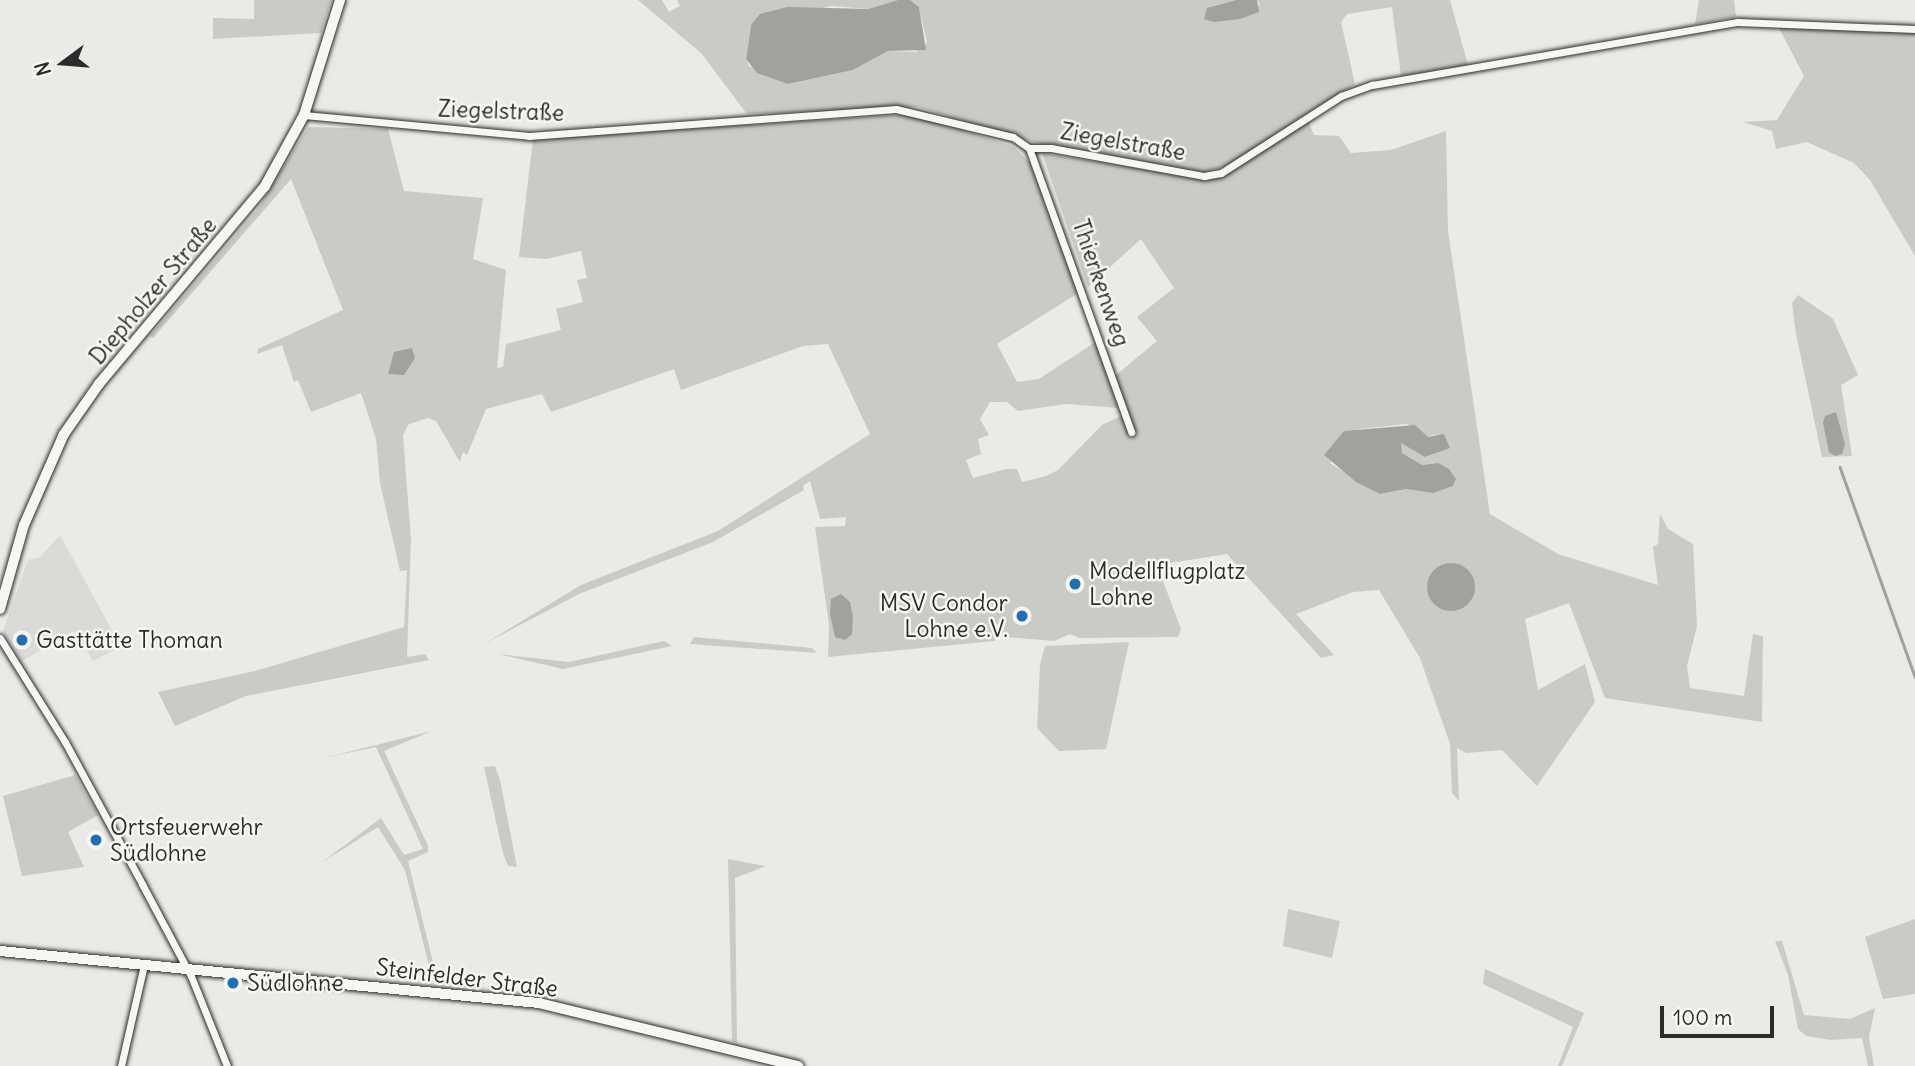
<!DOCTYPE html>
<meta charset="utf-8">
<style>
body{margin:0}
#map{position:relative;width:1915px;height:1066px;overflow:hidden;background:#eaeae6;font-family:Delius,sans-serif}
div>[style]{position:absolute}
.built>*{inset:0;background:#dadad6}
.green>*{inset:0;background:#cacac7}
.water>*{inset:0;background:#a1a19e}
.round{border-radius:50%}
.stream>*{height:2.5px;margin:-1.25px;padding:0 1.25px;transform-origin:1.25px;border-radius:1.25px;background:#a1a19e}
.roads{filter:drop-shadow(0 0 2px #2b2b2b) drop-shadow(0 0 2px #2b2b2b)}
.street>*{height:7px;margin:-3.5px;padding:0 3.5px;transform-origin:3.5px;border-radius:3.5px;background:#f6f6f2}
.secondary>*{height:10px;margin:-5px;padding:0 5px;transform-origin:5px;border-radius:5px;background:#f6f6f2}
.dots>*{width:19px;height:19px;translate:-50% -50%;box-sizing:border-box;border:4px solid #f6f6f2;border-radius:50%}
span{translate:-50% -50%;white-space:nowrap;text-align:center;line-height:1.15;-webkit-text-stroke:5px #f6f6f2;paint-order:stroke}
.street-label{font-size:23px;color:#2b2b2b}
.poi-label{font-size:23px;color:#2b2b2b}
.left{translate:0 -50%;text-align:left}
.right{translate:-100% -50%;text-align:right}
.north{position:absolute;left:28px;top:28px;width:70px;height:70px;-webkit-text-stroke:5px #f6f6f2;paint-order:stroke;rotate:254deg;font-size:19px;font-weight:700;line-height:28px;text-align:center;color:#2b2b2b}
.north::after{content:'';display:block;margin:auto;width:24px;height:32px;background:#2b2b2b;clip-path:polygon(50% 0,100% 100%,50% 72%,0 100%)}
.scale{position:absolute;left:1660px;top:1006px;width:114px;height:32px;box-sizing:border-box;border:4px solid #2b2b2b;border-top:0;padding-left:9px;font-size:21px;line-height:24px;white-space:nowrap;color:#2b2b2b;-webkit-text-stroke:5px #f6f6f2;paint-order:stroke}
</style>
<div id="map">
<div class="built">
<i style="clip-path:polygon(60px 535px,121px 647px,93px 661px,75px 631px,22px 661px,3px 631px,28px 560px,40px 557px)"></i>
</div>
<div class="green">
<i style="clip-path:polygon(254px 0,331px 0,321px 33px,213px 39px,213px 18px,254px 19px)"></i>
<i style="clip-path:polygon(638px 0,662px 0,669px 12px,680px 6px,677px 0,898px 0,868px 9px,832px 6px,751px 25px,746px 59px,749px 66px,788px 84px,853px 70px,888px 51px,916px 52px,927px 43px,919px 7px,910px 0,1236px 0,1214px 6px,1260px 5px,1257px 0,1450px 0,1468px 65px,1401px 76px,1392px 7px,1347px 14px,1341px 22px,1355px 84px,1230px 165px,1204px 172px,1038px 143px,918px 107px,747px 114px,701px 53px)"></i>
<i style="clip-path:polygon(1699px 0,1734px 0,1736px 17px,1695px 24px)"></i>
<i style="clip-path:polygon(1778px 26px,1915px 33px,1915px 256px,1870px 180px,1854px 163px,1807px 142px,1776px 149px,1772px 131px,1743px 122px,1777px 120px,1804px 76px)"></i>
<i style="clip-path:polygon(evenodd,900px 115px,926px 118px,1014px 147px,1030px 163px,1080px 292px,997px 344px,1017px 382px,1039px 379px,1097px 341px,1110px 380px,1157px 341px,1137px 317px,1174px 288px,1141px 239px,1088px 287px,1042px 153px,1204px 179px,1234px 170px,1308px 121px,1314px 135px,1339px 136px,1351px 153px,1391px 150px,1446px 131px,1448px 231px,1490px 514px,1558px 554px,1658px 585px,1653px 547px,1658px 544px,1660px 514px,1668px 529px,1693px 544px,1697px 626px,1687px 666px,1690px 688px,1744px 696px,1753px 634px,1763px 636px,1762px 722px,1605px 698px,1569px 603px,1525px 619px,1538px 690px,1585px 664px,1595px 702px,1537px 786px,1502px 750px,1466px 753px,1457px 748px,1459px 801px,1452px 793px,1450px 744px,1420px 658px,1379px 590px,1353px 592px,1296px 614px,1334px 655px,1321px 658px,1227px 554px,1157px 565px,1181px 629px,1178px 637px,1079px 638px,1070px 634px,1054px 641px,996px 636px,995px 641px,828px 657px,829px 624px,815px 527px,845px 526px,846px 517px,820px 519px,810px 481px,803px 486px,804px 490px,713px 542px,579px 594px,484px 644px,581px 585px,718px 531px,870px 434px,828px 344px,803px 346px,681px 390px,674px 369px,551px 412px,542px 394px,486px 409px,467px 455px,463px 452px,460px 462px,436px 421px,428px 418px,409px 424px,403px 435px,411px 540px,407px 657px,425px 654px,429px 660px,246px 696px,175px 726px,158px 692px,255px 671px,404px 627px,407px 570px,400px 571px,380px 483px,376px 439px,361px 393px,311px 412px,298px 380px,294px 382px,282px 345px,257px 354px,258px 349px,343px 310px,291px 179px,153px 338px,150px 336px,258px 209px,308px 127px,388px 129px,404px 191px,483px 198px,473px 259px,506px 270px,497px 368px,503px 367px,506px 344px,561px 330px,556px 309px,583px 302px,577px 280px,587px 278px,581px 251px,546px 259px,519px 257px,533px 139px,900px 115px,990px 402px,1007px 402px,1018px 411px,1066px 404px,1119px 408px,1121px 416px,1102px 425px,1058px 470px,1046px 476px,1022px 482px,1017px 469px,1006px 469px,973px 478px,966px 460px,981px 454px,978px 439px,989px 435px,980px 419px,990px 402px,900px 115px,1407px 424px,1428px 437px,1436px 434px,1436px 453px,1426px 457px,1400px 442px,1402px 453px,1422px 465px,1438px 463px,1433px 493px,1406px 489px,1380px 494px,1330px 463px,1359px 429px,1407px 424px)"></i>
<i style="clip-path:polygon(1798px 295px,1833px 319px,1858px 375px,1841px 385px,1852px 456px,1822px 457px,1796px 334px,1792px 303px)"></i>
<i style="clip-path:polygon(694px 637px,812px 648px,817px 653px,690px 644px)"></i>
<i style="clip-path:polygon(664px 641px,672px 646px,563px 669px,498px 654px,569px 662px)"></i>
<i style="clip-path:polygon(1129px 642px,1106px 749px,1059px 751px,1037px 728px,1040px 665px,1045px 646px)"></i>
<i style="clip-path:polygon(432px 731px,384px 751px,428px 846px,428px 852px,408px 861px,438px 982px,433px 982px,405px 870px,378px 827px,321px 863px,381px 818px,404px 855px,423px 849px,376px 747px,324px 758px)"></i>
<i style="clip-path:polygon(495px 766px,500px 780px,517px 867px,508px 866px,503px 853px,484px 767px)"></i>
<i style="clip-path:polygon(75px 775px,98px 815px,68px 832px,84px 867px,22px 876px,3px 796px)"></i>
<i style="clip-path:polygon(728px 859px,766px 866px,735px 878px,737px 1043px,732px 1041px)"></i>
<i style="clip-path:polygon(1288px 909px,1340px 921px,1332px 958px,1283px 946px)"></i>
<i style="clip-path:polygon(1915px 919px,1915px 994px,1883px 999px,1865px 937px)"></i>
<i style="clip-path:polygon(1775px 941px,1782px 941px,1804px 1015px,1850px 1019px,1875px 1008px,1869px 1037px,1874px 1066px,1868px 1066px,1862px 1038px,1831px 1040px,1806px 1036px,1798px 1029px,1788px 975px)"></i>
<i style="clip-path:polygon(1485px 969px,1584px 1013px,1562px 1066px,1558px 1066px,1573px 1027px,1483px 984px)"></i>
</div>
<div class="water">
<i style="clip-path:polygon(898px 0,910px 0,919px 7px,926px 50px,888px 51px,853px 70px,788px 84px,757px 73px,746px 59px,751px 25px,760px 14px,787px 7px,868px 9px)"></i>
<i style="clip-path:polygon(1236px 0,1257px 0,1259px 12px,1240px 19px,1214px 22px,1204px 19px,1207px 8px)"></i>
<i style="clip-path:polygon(412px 348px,415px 358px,404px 375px,388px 374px,394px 352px)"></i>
<i style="clip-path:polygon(1836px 412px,1845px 444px,1842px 454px,1835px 456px,1829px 452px,1823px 423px,1825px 416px)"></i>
<i style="clip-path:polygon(1415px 425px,1428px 437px,1444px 434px,1450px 448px,1425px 457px,1401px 443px,1402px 453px,1422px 465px,1438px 463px,1449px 469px,1456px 479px,1453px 486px,1433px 493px,1406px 489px,1380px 494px,1356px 482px,1324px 455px,1344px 431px)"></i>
<i class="round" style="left:1427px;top:563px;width:48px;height:48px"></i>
<i style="clip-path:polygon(841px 594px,850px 602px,853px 617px,852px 634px,845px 640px,835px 637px,830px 614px,831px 599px)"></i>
</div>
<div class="stream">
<i style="left:1840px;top:467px;width:223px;rotate:70.3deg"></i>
</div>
<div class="roads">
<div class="street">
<i style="left:304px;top:115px;width:226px;rotate:5.3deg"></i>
<i style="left:529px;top:136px;width:368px;rotate:-4.2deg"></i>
<i style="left:896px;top:109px;width:120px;rotate:13.5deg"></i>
<i style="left:1013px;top:137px;width:19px;rotate:35deg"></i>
<i style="left:1029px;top:148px;width:22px"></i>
<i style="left:1051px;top:148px;width:156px;rotate:10.4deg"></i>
<i style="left:1204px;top:176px;width:17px;rotate:-10deg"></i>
<i style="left:1221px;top:173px;width:143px;rotate:-32.7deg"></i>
<i style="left:1341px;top:96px;width:33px;rotate:-20deg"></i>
<i style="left:1372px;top:85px;width:371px;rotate:-9.8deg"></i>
<i style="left:1738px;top:22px;width:177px;rotate:2.3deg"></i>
<i style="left:1029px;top:148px;width:302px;rotate:70.2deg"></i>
<i style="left:0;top:638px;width:123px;rotate:58deg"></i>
<i style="left:65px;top:742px;width:162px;rotate:61.5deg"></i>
<i style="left:142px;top:884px;width:104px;rotate:62deg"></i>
<i style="left:191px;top:976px;width:97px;rotate:68.2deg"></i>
<i style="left:121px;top:1066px;width:104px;rotate:-77.2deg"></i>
</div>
<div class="secondary">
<i style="left:0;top:609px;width:87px;rotate:-74.1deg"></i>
<i style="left:24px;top:525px;width:99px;rotate:-66.3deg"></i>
<i style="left:64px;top:434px;width:61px;rotate:-55deg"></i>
<i style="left:99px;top:384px;width:258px;rotate:-50deg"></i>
<i style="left:265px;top:186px;width:81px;rotate:-61.2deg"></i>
<i style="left:304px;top:115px;width:121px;rotate:-72.6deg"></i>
<i style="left:0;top:951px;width:542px;rotate:5.51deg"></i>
<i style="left:539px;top:1003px;width:267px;rotate:13.7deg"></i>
</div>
</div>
<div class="dots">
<i style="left:1075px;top:584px;background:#1f6fb2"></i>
<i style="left:1022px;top:616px;background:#1f6fb2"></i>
<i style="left:22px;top:640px;background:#1f6fb2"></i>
<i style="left:96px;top:840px;background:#1f6fb2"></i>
<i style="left:233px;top:983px;background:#1f6fb2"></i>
</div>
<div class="street-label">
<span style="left:501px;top:111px;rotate:2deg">Ziegelstraße</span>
<span style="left:1123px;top:142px;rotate:10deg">Ziegelstraße</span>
<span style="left:1101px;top:283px;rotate:71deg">Thierkenweg</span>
<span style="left:153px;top:291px;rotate:-50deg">Diepholzer Straße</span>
<span style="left:467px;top:978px;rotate:7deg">Steinfelder Straße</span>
</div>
<div class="poi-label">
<span class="left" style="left:1089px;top:584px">Modellflugplatz<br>Lohne</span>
<span class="right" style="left:1008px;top:616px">MSV Condor<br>Lohne e.V.</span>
<span class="left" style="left:36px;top:640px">Gasttätte Thoman</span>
<span class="left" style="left:110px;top:840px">Ortsfeuerwehr<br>Südlohne</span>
<span class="left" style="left:247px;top:983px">Südlohne</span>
</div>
<div class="north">N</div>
<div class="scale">100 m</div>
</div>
